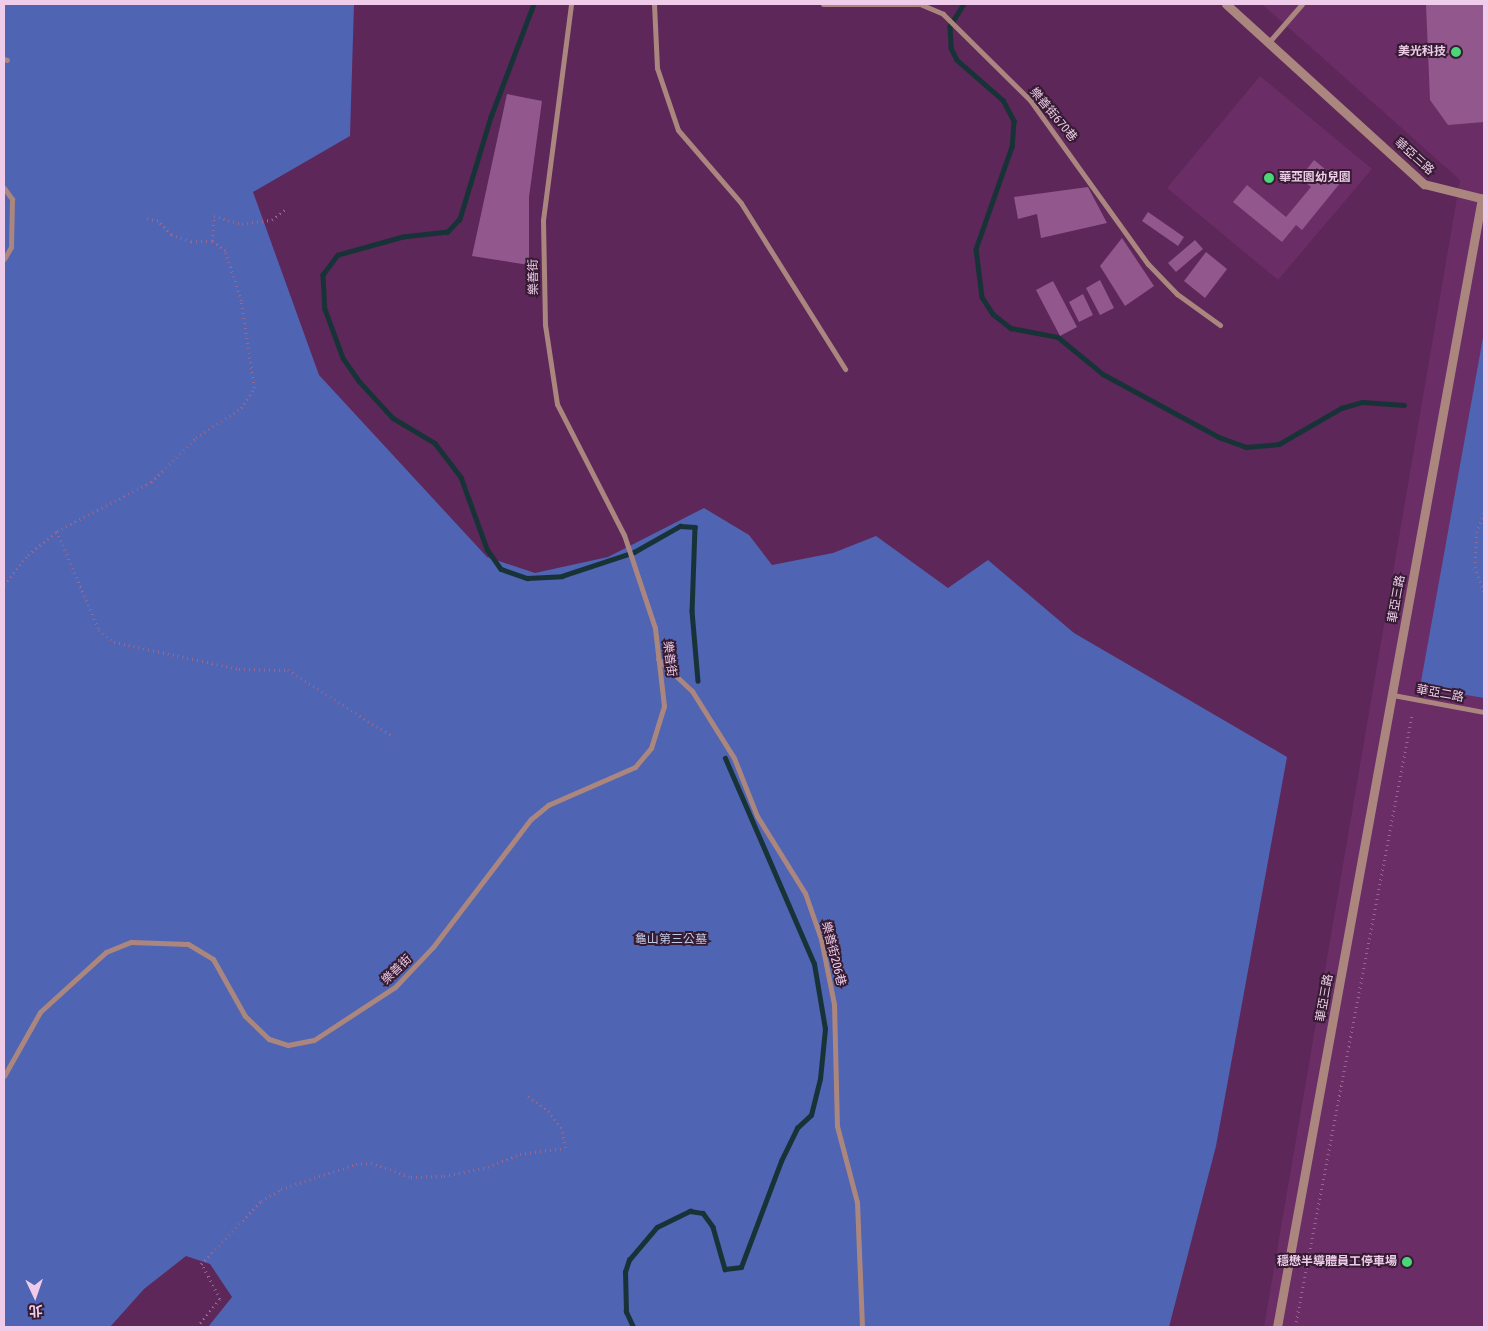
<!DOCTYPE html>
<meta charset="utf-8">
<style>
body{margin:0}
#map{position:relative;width:1488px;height:1331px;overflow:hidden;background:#5d2759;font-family:"Roboto Condensed","Noto Sans TC",sans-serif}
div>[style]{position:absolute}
.built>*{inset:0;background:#6a2d65}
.green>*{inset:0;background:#4f64b2}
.stream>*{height:4.5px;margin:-2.25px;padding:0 2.25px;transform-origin:2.25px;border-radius:2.25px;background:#183338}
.building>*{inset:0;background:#92588d}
.path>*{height:2.5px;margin-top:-1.25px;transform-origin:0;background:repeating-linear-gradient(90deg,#966791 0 1px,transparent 0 5px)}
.minor>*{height:5px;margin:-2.5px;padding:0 2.5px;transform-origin:2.5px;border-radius:2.5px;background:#ab867f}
.tertiary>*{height:9px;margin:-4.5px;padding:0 4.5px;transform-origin:4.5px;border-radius:4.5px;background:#ab867f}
.dots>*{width:14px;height:14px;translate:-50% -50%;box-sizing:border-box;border:2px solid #351c32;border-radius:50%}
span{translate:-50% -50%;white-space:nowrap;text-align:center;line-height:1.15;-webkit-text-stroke:4px #351c32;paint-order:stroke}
.poi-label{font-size:12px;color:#efcdea;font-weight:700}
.right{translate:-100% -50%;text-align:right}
.left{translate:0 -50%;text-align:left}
.street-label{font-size:12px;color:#efcdea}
.park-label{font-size:12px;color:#c1cbe6}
.frame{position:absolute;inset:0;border:5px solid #efcdea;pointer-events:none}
.north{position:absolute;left:10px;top:1271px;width:50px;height:50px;-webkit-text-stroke:4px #351c32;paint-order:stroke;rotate:177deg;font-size:14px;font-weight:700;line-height:20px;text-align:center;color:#efcdea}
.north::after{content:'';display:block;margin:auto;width:18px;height:22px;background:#efcdea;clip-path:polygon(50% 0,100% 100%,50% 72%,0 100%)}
</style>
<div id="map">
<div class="built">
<i style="clip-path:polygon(1262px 4px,1484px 4px,1484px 1327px,1264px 1327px,1460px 180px)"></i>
<i style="clip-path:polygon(1260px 76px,1372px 169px,1278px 280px,1167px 188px)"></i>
</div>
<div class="green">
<i style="clip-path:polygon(4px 4px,354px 4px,350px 136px,253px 192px,319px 375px,487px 557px,535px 573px,608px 557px,704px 508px,749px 535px,772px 565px,833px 553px,876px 536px,948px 588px,988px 560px,1074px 633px,1287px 757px,1216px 1146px,1169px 1327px,208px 1327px,232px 1297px,210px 1264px,186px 1256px,144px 1289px,110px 1327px,4px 1327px)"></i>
<i style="clip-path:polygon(1484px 332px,1484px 698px,1420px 687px)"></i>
</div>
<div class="stream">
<i style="left:534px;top:4px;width:121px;rotate:110.8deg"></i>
<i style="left:491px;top:117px;width:107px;rotate:106.9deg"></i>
<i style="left:460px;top:219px;width:18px;rotate:133deg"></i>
<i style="left:448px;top:232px;width:45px;rotate:173.7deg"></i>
<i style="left:403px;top:237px;width:67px;rotate:164.5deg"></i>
<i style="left:338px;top:255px;width:25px;rotate:127deg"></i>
<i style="left:323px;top:275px;width:34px;rotate:87deg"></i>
<i style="left:325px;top:309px;width:52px;rotate:69.8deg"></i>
<i style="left:343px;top:358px;width:28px;rotate:55deg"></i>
<i style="left:359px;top:381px;width:50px;rotate:47.4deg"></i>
<i style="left:393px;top:418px;width:49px;rotate:30.8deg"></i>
<i style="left:435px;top:443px;width:43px;rotate:52.6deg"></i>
<i style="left:461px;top:477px;width:77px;rotate:70.1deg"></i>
<i style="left:487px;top:549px;width:24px;rotate:55deg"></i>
<i style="left:501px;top:569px;width:28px;rotate:19deg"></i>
<i style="left:527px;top:578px;width:35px;rotate:-3deg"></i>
<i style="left:562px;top:576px;width:76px;rotate:-18.4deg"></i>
<i style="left:634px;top:552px;width:53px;rotate:-29.5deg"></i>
<i style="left:680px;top:526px;width:15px;rotate:4deg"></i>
<i style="left:695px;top:527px;width:84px;rotate:92deg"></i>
<i style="left:692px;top:611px;width:70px;rotate:85.1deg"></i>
<i style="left:964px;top:4px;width:26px;rotate:122deg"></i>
<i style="left:950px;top:26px;width:22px;rotate:87deg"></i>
<i style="left:951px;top:48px;width:13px;rotate:63deg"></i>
<i style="left:957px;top:60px;width:61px;rotate:41deg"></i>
<i style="left:1003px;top:100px;width:24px;rotate:62deg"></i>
<i style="left:1014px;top:121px;width:26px;rotate:94deg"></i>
<i style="left:1012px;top:147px;width:108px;rotate:109.4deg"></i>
<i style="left:976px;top:249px;width:48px;rotate:82.9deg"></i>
<i style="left:982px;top:297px;width:20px;rotate:57deg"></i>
<i style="left:993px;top:314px;width:23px;rotate:38deg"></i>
<i style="left:1011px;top:328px;width:48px;rotate:10.8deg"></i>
<i style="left:1058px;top:337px;width:58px;rotate:39.4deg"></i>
<i style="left:1103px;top:374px;width:132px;rotate:28.5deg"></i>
<i style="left:1219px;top:437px;width:29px;rotate:20deg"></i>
<i style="left:1246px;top:447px;width:33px;rotate:-5deg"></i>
<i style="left:1279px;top:444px;width:72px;rotate:-30.1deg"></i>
<i style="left:1341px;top:408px;width:22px;rotate:-16deg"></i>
<i style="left:1362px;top:402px;width:42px;rotate:4.1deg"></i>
<i style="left:633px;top:1327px;width:17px;rotate:-115deg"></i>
<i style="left:626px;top:1312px;width:40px;rotate:-91.4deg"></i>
<i style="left:625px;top:1272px;width:13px;rotate:-72deg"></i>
<i style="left:629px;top:1260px;width:43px;rotate:-49.7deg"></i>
<i style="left:657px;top:1227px;width:37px;rotate:-26deg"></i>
<i style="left:690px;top:1211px;width:13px;rotate:9deg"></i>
<i style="left:703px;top:1213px;width:17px;rotate:54deg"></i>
<i style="left:713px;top:1227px;width:44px;rotate:74.1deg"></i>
<i style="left:725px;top:1269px;width:16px;rotate:-7deg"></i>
<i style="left:741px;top:1267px;width:113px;rotate:-69.3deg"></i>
<i style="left:781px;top:1161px;width:37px;rotate:-64deg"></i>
<i style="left:797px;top:1128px;width:19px;rotate:-43deg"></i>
<i style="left:811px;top:1115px;width:37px;rotate:-76deg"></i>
<i style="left:820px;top:1079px;width:50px;rotate:-84.3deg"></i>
<i style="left:825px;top:1029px;width:66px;rotate:-99.6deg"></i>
<i style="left:814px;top:964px;width:224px;rotate:-113.4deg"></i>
</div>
<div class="building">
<i style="clip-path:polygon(1426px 4px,1484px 4px,1484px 122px,1448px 125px,1430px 100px)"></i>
<i style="clip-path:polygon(507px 94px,542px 101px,529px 197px,529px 265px,472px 256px)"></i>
<i style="clip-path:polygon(1314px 160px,1341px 182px,1302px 230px,1296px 225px,1282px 242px,1233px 202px,1247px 185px,1286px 217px,1311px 187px,1300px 178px)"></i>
<i style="clip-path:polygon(1088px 187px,1107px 223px,1041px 238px,1037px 214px,1018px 219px,1014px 197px)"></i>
<i style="clip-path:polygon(1148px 212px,1184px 237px,1178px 246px,1142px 221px)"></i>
<i style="clip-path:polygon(1122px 238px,1154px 286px,1125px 306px,1100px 266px)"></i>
<i style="clip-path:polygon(1195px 240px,1203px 249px,1176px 272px,1168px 263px)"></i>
<i style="clip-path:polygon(1206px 252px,1227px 269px,1205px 298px,1184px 281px)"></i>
<i style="clip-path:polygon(1100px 280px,1114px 308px,1100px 315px,1086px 288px)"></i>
<i style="clip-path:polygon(1053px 281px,1077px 327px,1060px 336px,1036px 290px)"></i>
<i style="clip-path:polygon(1083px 294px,1093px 315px,1079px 322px,1069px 302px)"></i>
</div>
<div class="path">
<i style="left:212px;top:241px;width:25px;rotate:-85deg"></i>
<i style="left:214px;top:216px;width:29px;rotate:16deg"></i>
<i style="left:242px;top:224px;width:30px;rotate:-8deg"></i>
<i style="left:272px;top:220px;width:16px;rotate:-38deg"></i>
<i style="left:1484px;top:513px;width:20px;rotate:110deg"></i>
<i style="left:1477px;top:532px;width:35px;rotate:93deg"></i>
<i style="left:1475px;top:567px;width:27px;rotate:70deg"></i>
<i style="left:57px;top:531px;width:108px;rotate:67deg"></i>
<i style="left:99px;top:630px;width:19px;rotate:39deg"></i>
<i style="left:114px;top:642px;width:128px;rotate:12.2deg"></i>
<i style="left:239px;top:669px;width:49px;rotate:1.2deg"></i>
<i style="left:288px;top:670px;width:123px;rotate:32.4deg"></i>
<i style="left:4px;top:585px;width:38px;rotate:-51deg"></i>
<i style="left:28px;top:555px;width:38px;rotate:-40deg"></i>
<i style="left:57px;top:531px;width:106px;rotate:-27.5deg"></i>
<i style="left:151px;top:482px;width:63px;rotate:-44.4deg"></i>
<i style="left:196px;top:438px;width:54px;rotate:-33.7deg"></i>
<i style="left:241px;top:408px;width:24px;rotate:-57deg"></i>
<i style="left:254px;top:388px;width:88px;rotate:-98.5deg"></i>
<i style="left:241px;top:301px;width:52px;rotate:-107.7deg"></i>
<i style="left:225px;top:251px;width:16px;rotate:-142deg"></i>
<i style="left:212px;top:241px;width:21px;rotate:177deg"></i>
<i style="left:191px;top:242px;width:21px;rotate:-161deg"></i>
<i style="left:171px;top:235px;width:19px;rotate:-133deg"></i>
<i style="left:158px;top:221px;width:11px;rotate:-170deg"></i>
<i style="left:197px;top:1327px;width:36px;rotate:-51deg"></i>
<i style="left:220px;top:1299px;width:40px;rotate:-118deg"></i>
<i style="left:201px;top:1264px;width:87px;rotate:-46.4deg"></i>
<i style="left:261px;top:1201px;width:23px;rotate:-31deg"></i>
<i style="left:281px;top:1189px;width:79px;rotate:-18.4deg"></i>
<i style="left:356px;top:1164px;width:15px;rotate:-4deg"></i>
<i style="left:371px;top:1163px;width:42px;rotate:19.3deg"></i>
<i style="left:411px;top:1177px;width:33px;rotate:-2deg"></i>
<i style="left:444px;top:1176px;width:45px;rotate:-11.6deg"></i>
<i style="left:488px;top:1167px;width:35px;rotate:-22deg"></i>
<i style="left:520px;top:1154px;width:45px;rotate:-7.6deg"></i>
<i style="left:565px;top:1148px;width:20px;rotate:-101deg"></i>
<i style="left:561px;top:1128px;width:20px;rotate:-127deg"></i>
<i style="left:549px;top:1112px;width:28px;rotate:-145deg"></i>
<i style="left:1295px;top:1327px;width:624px;rotate:-79.19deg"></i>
</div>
<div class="minor">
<i style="left:654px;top:4px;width:64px;rotate:87.3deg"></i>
<i style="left:657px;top:68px;width:65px;rotate:71.3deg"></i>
<i style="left:678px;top:130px;width:96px;rotate:49.2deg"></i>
<i style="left:741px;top:203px;width:196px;rotate:57.9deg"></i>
<i style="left:823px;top:4px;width:97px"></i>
<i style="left:920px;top:4px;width:25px;rotate:23deg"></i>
<i style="left:943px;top:14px;width:122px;rotate:44.7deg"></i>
<i style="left:1030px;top:100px;width:202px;rotate:54.3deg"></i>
<i style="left:1148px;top:264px;width:42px;rotate:46deg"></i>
<i style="left:1177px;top:294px;width:53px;rotate:35.8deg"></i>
<i style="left:1269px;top:42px;width:50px;rotate:-49deg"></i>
<i style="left:4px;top:59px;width:3px;rotate:18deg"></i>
<i style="left:4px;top:188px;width:14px;rotate:54deg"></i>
<i style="left:12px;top:199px;width:48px;rotate:91.2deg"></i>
<i style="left:11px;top:247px;width:14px;rotate:120deg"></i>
<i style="left:658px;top:659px;width:47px;rotate:43.3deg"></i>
<i style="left:692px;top:691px;width:79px;rotate:57.9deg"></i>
<i style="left:734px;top:758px;width:62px;rotate:68.4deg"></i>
<i style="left:757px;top:816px;width:91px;rotate:58.1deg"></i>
<i style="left:805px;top:893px;width:49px;rotate:70.8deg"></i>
<i style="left:821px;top:939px;width:66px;rotate:78.7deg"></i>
<i style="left:834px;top:1004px;width:122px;rotate:88.6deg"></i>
<i style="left:837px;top:1126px;width:79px;rotate:75.3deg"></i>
<i style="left:857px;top:1202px;width:125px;rotate:87.7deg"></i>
<i style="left:1393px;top:695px;width:93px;rotate:10.6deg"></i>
<i style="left:4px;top:1076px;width:73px;rotate:-60.6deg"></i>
<i style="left:40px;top:1012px;width:89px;rotate:-42.3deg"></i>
<i style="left:106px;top:952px;width:27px;rotate:-22deg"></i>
<i style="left:131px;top:942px;width:57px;rotate:2deg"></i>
<i style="left:188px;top:944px;width:29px;rotate:31deg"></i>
<i style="left:213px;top:959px;width:65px;rotate:60.7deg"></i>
<i style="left:245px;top:1016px;width:33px;rotate:44deg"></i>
<i style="left:269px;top:1039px;width:20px;rotate:18deg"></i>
<i style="left:288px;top:1045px;width:26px;rotate:-11deg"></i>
<i style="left:314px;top:1040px;width:97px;rotate:-33.2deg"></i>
<i style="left:395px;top:987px;width:55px;rotate:-46.5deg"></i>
<i style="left:433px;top:947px;width:161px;rotate:-52.6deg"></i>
<i style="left:531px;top:819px;width:22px;rotate:-39deg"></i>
<i style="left:548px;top:805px;width:95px;rotate:-23.6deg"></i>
<i style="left:635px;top:767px;width:25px;rotate:-50deg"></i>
<i style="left:651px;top:748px;width:44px;rotate:-72.8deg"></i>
<i style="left:664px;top:706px;width:79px;rotate:-96.6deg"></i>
<i style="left:655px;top:628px;width:98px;rotate:-108.4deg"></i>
<i style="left:624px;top:535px;width:147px;rotate:-117.1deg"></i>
<i style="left:557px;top:404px;width:80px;rotate:-98.6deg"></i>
<i style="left:545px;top:325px;width:105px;rotate:-91.1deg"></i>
<i style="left:543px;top:220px;width:218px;rotate:-82.6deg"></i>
</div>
<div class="tertiary">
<i style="left:1226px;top:4px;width:268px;rotate:42.3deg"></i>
<i style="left:1424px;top:184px;width:62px;rotate:14deg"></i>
<i style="left:1277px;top:1327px;width:1147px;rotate:-79.71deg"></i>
</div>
<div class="dots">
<i style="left:1456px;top:52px;background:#4bd677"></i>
<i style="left:1269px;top:178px;background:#4bd677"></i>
<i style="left:1407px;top:1262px;background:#4bd677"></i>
</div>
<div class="poi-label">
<span class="right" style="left:1446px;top:52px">美光科技</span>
<span class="left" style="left:1279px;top:178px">華亞園幼兒園</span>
<span class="right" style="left:1397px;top:1262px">穩懋半導體員工停車場</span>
</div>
<div class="street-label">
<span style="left:1053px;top:115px;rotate:50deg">樂善街670巷</span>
<span style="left:1414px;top:157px;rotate:42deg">華亞三路</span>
<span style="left:534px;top:277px;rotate:-91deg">樂善街</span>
<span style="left:1397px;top:599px;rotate:-80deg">華亞三路</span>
<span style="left:669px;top:659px;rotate:83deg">樂善街</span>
<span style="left:1440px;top:694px;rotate:10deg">華亞二路</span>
<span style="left:833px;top:954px;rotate:76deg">樂善街206巷</span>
<span style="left:397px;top:970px;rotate:-44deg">樂善街</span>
<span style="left:1325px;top:998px;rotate:-80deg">華亞三路</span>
</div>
<div class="park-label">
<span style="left:671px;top:940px">龜山第三公墓</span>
</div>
<div class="frame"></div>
<div class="north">北</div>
</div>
